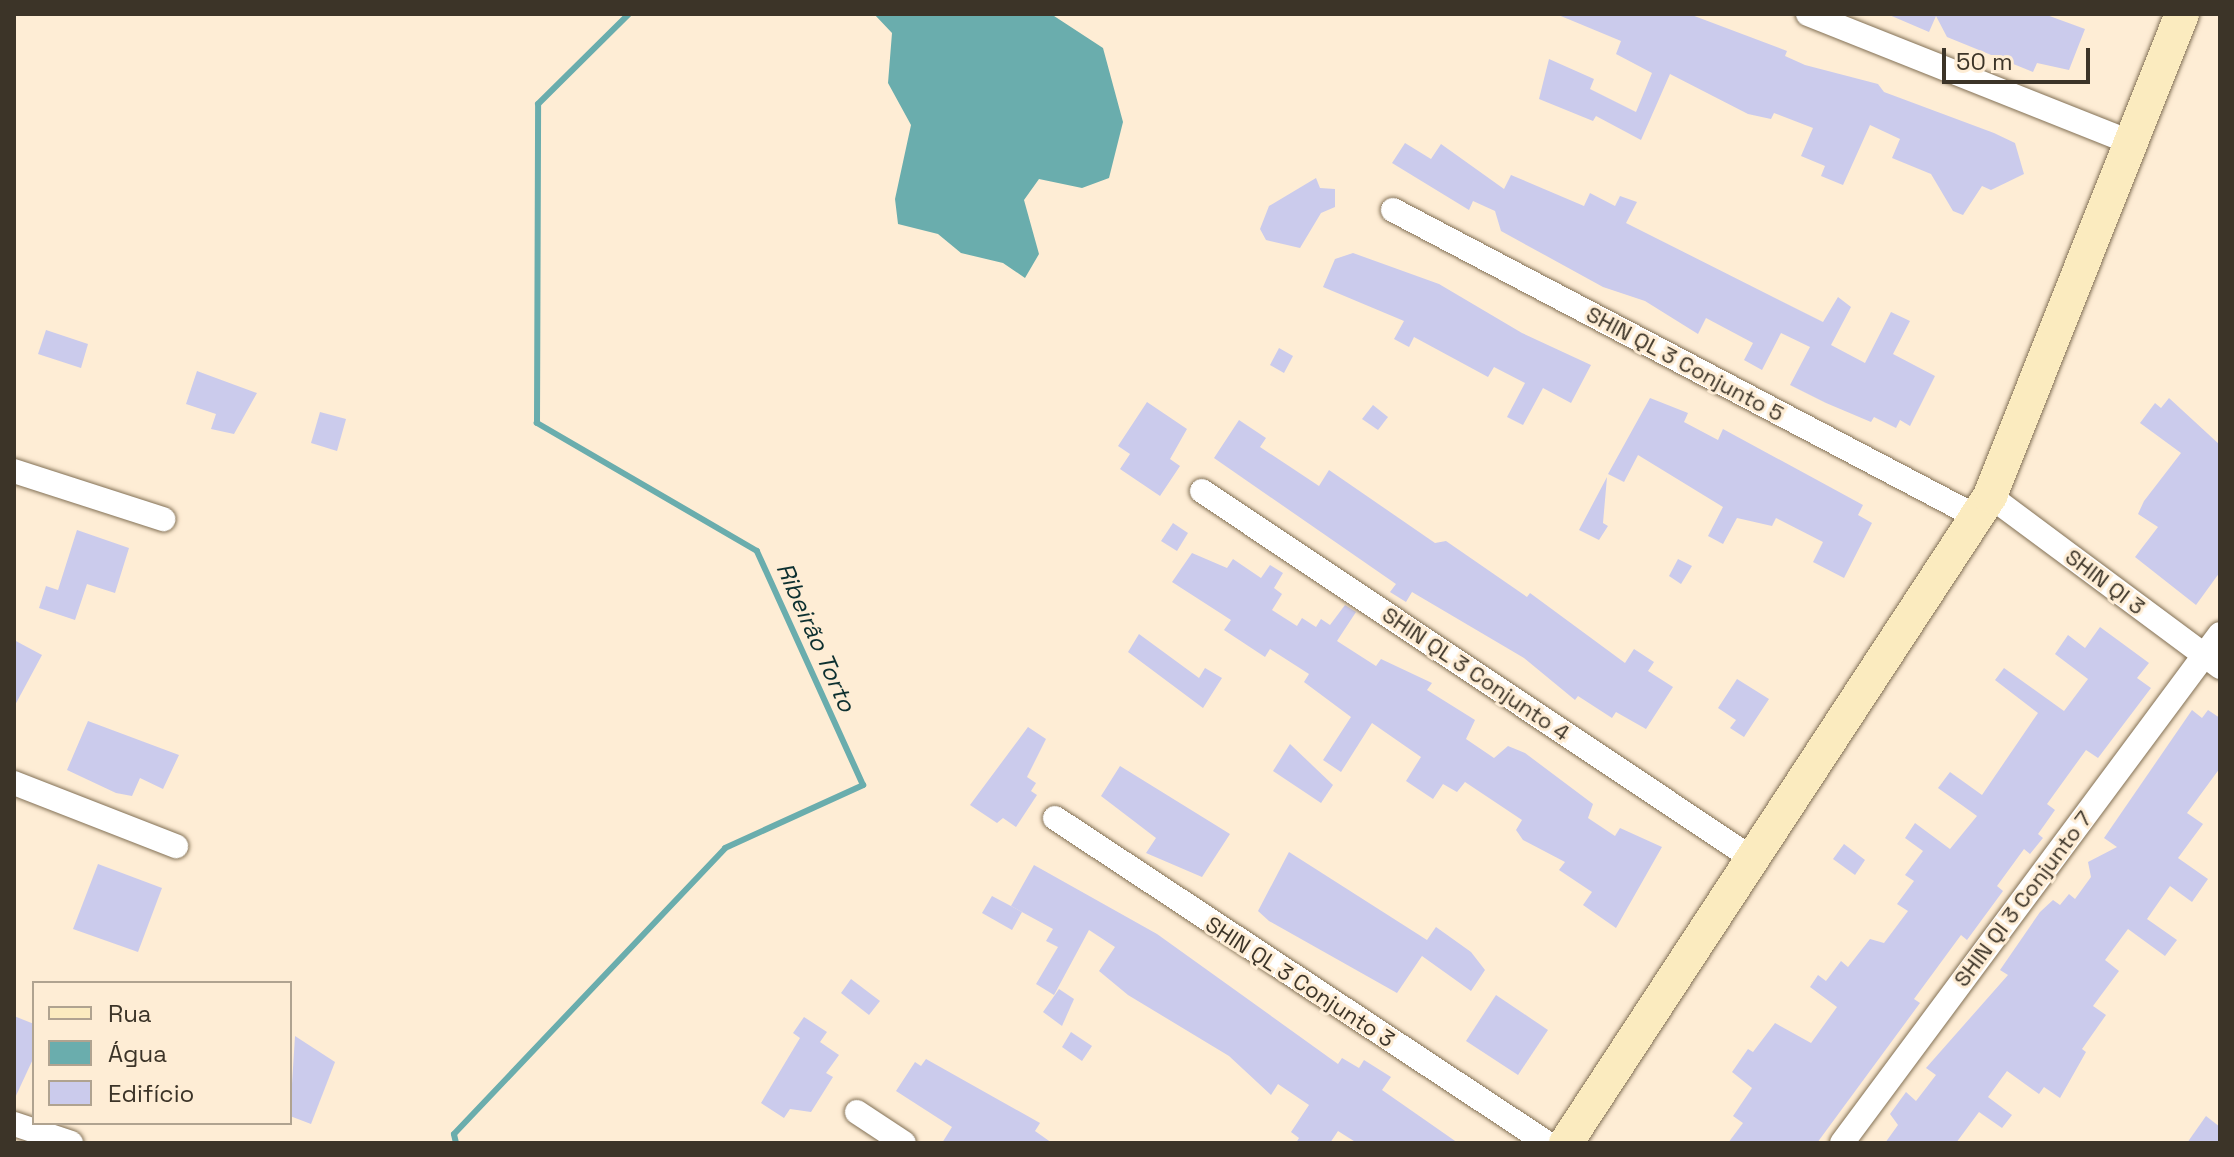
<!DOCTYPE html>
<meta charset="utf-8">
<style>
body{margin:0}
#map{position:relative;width:2234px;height:1157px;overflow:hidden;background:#feedd5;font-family:"Space Grotesk",sans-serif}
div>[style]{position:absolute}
.water>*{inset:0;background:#6aadad}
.stream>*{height:6px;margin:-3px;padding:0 3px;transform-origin:3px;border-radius:3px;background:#6aadad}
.building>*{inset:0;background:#cbcbec}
.roads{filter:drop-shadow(0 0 2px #827055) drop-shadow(0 0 2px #827055)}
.street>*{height:24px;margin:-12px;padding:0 12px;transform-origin:12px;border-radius:12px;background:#fff}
.secondary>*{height:34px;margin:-17px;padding:0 17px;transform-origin:17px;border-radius:17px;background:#fbebbf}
span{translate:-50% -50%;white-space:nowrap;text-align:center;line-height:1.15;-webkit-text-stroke:6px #feedd5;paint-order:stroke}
.street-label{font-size:22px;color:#3c3428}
.water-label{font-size:24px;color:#0d3030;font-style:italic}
.frame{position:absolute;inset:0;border:16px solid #3c3428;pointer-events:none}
.legend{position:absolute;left:32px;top:981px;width:260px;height:144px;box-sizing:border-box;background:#feedd5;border:2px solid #b0a390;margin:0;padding:10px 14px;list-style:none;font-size:24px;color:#3c3428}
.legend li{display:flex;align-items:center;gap:16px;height:40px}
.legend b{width:40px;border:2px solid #b0a390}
.scale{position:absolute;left:1942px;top:48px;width:148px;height:36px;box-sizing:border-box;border:4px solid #3c3428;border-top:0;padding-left:10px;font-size:24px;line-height:28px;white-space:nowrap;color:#3c3428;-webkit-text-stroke:6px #feedd5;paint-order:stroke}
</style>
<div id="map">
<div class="water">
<i style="clip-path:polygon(874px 14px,1051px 14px,1103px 48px,1123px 122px,1109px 178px,1082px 188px,1039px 179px,1024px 200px,1039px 254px,1025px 278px,1003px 263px,961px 253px,938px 234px,898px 224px,895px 199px,911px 125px,888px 83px,892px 33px)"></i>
</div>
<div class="stream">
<i style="left:456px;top:1143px;width:9px;rotate:-103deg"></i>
<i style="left:454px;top:1134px;width:394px;rotate:-46.5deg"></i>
<i style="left:725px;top:848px;width:152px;rotate:-24.5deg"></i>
<i style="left:863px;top:785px;width:257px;rotate:-114.4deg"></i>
<i style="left:757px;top:551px;width:255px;rotate:-149.8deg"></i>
<i style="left:537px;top:423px;width:319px;rotate:-89.8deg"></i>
<i style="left:538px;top:104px;width:128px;rotate:-44.7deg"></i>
</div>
<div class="building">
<i style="clip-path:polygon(1556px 14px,1689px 14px,1787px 51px,1785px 56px,1805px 65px,1878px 84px,1884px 92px,1994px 133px,2015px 143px,2024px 174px,1991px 190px,1982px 186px,1963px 215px,1953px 211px,1931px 174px,1892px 158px,1900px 139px,1870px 125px,1843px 185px,1821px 176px,1825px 166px,1801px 156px,1813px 128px,1774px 113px,1771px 119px,1748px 114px,1670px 74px,1641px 140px,1596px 116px,1593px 121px,1539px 99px,1549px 59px,1594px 79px,1590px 89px,1636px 112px,1652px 73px,1616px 54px,1621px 41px)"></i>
<i style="clip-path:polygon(1887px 14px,2044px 14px,2085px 29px,2069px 70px,2037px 63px,2033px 72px,1947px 37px,1936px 16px,1929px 32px)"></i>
<i style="clip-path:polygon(1405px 143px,1431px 159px,1441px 144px,1504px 189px,1511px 175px,1584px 206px,1590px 193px,1615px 206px,1620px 196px,1637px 202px,1626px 223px,1823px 322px,1838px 297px,1851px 307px,1831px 345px,1865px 363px,1891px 312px,1910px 321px,1893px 354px,1935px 376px,1910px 426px,1900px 420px,1896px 428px,1874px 417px,1871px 422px,1826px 403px,1790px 385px,1810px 347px,1781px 333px,1762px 370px,1744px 360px,1753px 343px,1706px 318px,1698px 334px,1645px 301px,1603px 287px,1501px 231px,1495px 211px,1473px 201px,1469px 210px,1392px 163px)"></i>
<i style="clip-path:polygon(1316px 178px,1320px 188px,1335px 189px,1335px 207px,1321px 213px,1300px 248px,1266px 240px,1260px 229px,1269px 206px)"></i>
<i style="clip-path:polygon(1353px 253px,1439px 284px,1522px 333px,1591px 365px,1571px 403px,1543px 388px,1523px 425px,1507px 417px,1525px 383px,1494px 367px,1488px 377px,1414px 337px,1409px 347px,1394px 339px,1404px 321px,1323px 287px,1335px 259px)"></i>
<i style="clip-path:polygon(46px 330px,88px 344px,81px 368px,38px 354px)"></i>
<i style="clip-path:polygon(1279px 348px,1293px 356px,1284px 373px,1270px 365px)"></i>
<i style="clip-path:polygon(197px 371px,257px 393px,234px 434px,211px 429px,216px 414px,186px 404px)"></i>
<i style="clip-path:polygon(1650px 398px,1688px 413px,1684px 422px,1718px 440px,1723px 429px,1863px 505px,1858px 515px,1872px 523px,1844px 578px,1813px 562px,1823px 542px,1776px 518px,1772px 526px,1737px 518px,1723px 544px,1708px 536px,1723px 507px,1638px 455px,1624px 482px,1608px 474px)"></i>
<i style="clip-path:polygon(2169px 398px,2220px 445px,2220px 572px,2196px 605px,2135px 557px,2158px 527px,2138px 514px,2144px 501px,2181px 453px,2140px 423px,2155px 403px,2161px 408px)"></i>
<i style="clip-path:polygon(1147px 402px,1187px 429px,1170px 459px,1180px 466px,1160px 496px,1120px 469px,1130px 454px,1118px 446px)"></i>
<i style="clip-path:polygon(1373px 405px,1388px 417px,1378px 430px,1362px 419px)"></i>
<i style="clip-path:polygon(320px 412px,346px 419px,337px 451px,311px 443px)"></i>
<i style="clip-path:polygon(1239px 420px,1266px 438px,1260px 447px,1319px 486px,1329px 470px,1435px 543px,1446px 541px,1527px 597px,1530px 593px,1625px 663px,1634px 649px,1654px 662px,1648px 671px,1673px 687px,1646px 729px,1616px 712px,1612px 718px,1578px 696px,1575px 700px,1524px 658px,1412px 592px,1406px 602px,1390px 592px,1396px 584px,1214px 458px)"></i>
<i style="clip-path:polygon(1607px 477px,1603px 523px,1608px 526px,1599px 540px,1579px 530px)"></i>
<i style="clip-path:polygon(1173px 523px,1188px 533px,1177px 551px,1161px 541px)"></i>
<i style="clip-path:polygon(77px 530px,129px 548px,115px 593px,87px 584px,75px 620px,39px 608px,46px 586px,58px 590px)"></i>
<i style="clip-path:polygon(1192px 553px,1227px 568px,1233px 559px,1261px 578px,1270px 565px,1283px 573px,1274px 588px,1282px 594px,1272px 610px,1297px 626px,1302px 618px,1316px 627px,1321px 619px,1330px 625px,1345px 605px,1356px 612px,1337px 641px,1376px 666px,1381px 659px,1432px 683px,1427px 690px,1475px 720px,1466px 739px,1494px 758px,1508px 746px,1525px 753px,1593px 804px,1588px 818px,1615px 836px,1620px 828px,1662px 847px,1616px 928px,1583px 905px,1592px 892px,1559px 870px,1565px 862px,1523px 840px,1516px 830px,1522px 820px,1465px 782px,1457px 792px,1443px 784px,1433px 799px,1406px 781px,1421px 757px,1372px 723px,1341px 772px,1323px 760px,1351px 717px,1304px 682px,1309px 674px,1270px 649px,1265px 657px,1224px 630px,1231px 620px,1172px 582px)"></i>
<i style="clip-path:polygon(1678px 559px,1692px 566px,1681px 584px,1669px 576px)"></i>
<i style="clip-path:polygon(2100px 627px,2149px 663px,2137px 678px,2151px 688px,2098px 758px,2086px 750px,2047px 804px,2055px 810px,2038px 834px,2043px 838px,2030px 854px,2024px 849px,1997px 886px,2003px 891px,1967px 940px,1961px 935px,1914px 999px,1920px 1003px,1817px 1143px,1728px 1143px,1743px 1123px,1733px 1116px,1752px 1088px,1732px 1072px,1748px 1049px,1753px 1052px,1775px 1023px,1811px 1043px,1837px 1007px,1810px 987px,1818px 975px,1826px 981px,1841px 961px,1848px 967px,1870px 939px,1884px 943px,1908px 911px,1897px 904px,1914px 881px,1905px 875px,1923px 851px,1905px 838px,1915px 823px,1950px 849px,1977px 816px,1938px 788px,1950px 772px,1982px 795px,2038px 713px,1995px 680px,2004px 668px,2064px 711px,2088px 679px,2055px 654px,2068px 635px,2085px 648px)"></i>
<i style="clip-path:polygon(1139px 634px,1199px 678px,1205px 668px,1222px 678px,1203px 708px,1128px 652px)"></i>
<i style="clip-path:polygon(14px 640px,42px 655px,14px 707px)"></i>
<i style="clip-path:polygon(1737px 679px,1769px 699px,1744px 737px,1730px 728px,1736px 720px,1718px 708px)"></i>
<i style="clip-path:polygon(2192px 710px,2202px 718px,2208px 710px,2220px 718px,2220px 768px,2187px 813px,2203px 824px,2178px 858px,2208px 879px,2192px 902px,2170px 886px,2147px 919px,2177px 940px,2165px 956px,2128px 929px,2105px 960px,2119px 971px,2093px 1006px,2106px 1015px,2082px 1049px,2086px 1052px,2060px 1098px,2044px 1087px,2039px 1094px,2007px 1071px,1988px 1097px,2012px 1115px,2002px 1128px,1979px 1112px,1956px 1143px,1885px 1143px,1898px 1125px,1890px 1114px,1906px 1092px,1916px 1101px,1936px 1075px,1926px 1068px,2008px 975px,2000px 970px,2040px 912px,2053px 900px,2060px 905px,2069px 894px,2075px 899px,2091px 877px,2088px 862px,2117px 847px,2104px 838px)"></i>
<i style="clip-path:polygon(88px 721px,179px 755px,163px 789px,140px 778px,132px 796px,116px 793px,67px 770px)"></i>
<i style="clip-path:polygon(1028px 727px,1046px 739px,1027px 777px,1036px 783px,1031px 791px,1037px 795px,1016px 827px,1003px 818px,997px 823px,970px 805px)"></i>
<i style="clip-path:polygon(1290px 744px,1333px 785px,1321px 803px,1273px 771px)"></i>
<i style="clip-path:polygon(1120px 766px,1230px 834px,1202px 877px,1146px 853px,1156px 838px,1101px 796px)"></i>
<i style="clip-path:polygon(1844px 844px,1865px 860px,1855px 875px,1833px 859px)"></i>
<i style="clip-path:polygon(1289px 852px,1427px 940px,1436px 927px,1471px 952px,1485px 970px,1471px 991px,1422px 956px,1397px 993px,1269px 921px,1258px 911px)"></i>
<i style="clip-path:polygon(98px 864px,162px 888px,138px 952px,73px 929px)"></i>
<i style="clip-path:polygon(1034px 865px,1157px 934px,1338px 1064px,1342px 1058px,1359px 1068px,1364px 1060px,1391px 1077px,1382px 1090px,1458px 1143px,1357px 1143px,1338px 1131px,1330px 1143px,1296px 1143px,1299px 1138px,1291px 1132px,1309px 1105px,1278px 1084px,1271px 1095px,1229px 1056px,1128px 995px,1099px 971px,1115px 947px,1089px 930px,1054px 995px,1036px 984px,1058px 947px,1046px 941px,1053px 929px,1011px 906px)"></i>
<i style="clip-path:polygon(992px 896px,1022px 912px,1012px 930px,982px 913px)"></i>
<i style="clip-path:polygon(851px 979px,880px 1001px,869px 1015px,841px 993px)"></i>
<i style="clip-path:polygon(1059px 989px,1074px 999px,1062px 1026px,1043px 1012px)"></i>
<i style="clip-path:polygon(1496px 995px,1548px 1030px,1518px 1075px,1466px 1041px)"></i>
<i style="clip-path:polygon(14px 1016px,34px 1024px,33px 1059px,14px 1100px)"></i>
<i style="clip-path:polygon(804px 1017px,827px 1032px,820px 1042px,839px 1055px,826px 1073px,833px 1077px,811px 1112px,790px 1109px,784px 1118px,761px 1103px,800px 1038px,793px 1033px)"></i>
<i style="clip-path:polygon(1071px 1032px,1092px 1046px,1082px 1061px,1062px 1047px)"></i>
<i style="clip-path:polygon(295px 1036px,335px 1062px,311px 1124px,290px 1116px)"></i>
<i style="clip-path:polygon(926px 1059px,1040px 1123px,1035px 1131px,1052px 1143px,942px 1143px,952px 1127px,896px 1091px,915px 1062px,921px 1066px)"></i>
<i style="clip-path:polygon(2206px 1116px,2220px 1127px,2220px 1143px,2187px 1143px)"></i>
</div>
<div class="roads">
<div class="street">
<i style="left:1808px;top:14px;width:347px;rotate:21.7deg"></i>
<i style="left:1393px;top:210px;width:660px;rotate:27.73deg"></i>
<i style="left:14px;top:471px;width:157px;rotate:17.9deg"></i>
<i style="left:1202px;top:491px;width:659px;rotate:33.74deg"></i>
<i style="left:1990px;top:496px;width:287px;rotate:36.6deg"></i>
<i style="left:14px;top:783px;width:174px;rotate:21.3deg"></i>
<i style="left:1055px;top:818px;width:590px;rotate:33.45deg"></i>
<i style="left:857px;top:1112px;width:56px;rotate:33.4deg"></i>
<i style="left:14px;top:1124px;width:60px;rotate:18.4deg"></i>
<i style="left:1842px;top:1143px;width:634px;rotate:-53.4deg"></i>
</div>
<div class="secondary">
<i style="left:1566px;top:1143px;width:774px;rotate:-56.76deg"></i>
<i style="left:1990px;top:496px;width:519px;rotate:-68.28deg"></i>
</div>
</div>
<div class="street-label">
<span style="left:1685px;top:364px;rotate:28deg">SHIN QL 3 Conjunto 5</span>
<span style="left:2105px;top:582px;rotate:37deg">SHIN QI 3</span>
<span style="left:1476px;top:674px;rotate:34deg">SHIN QL 3 Conjunto 4</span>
<span style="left:2023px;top:899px;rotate:-53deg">SHIN QI 3 Conjunto 7</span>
<span style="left:1300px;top:982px;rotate:33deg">SHIN QL 3 Conjunto 3</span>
</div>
<div class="water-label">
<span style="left:816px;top:637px;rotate:66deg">Ribeirão Torto</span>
</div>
<div class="frame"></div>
<ul class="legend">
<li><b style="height:10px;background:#fbebbf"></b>Rua</li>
<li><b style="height:22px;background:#6aadad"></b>Água</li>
<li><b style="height:22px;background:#cbcbec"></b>Edifício</li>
</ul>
<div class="scale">50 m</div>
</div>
